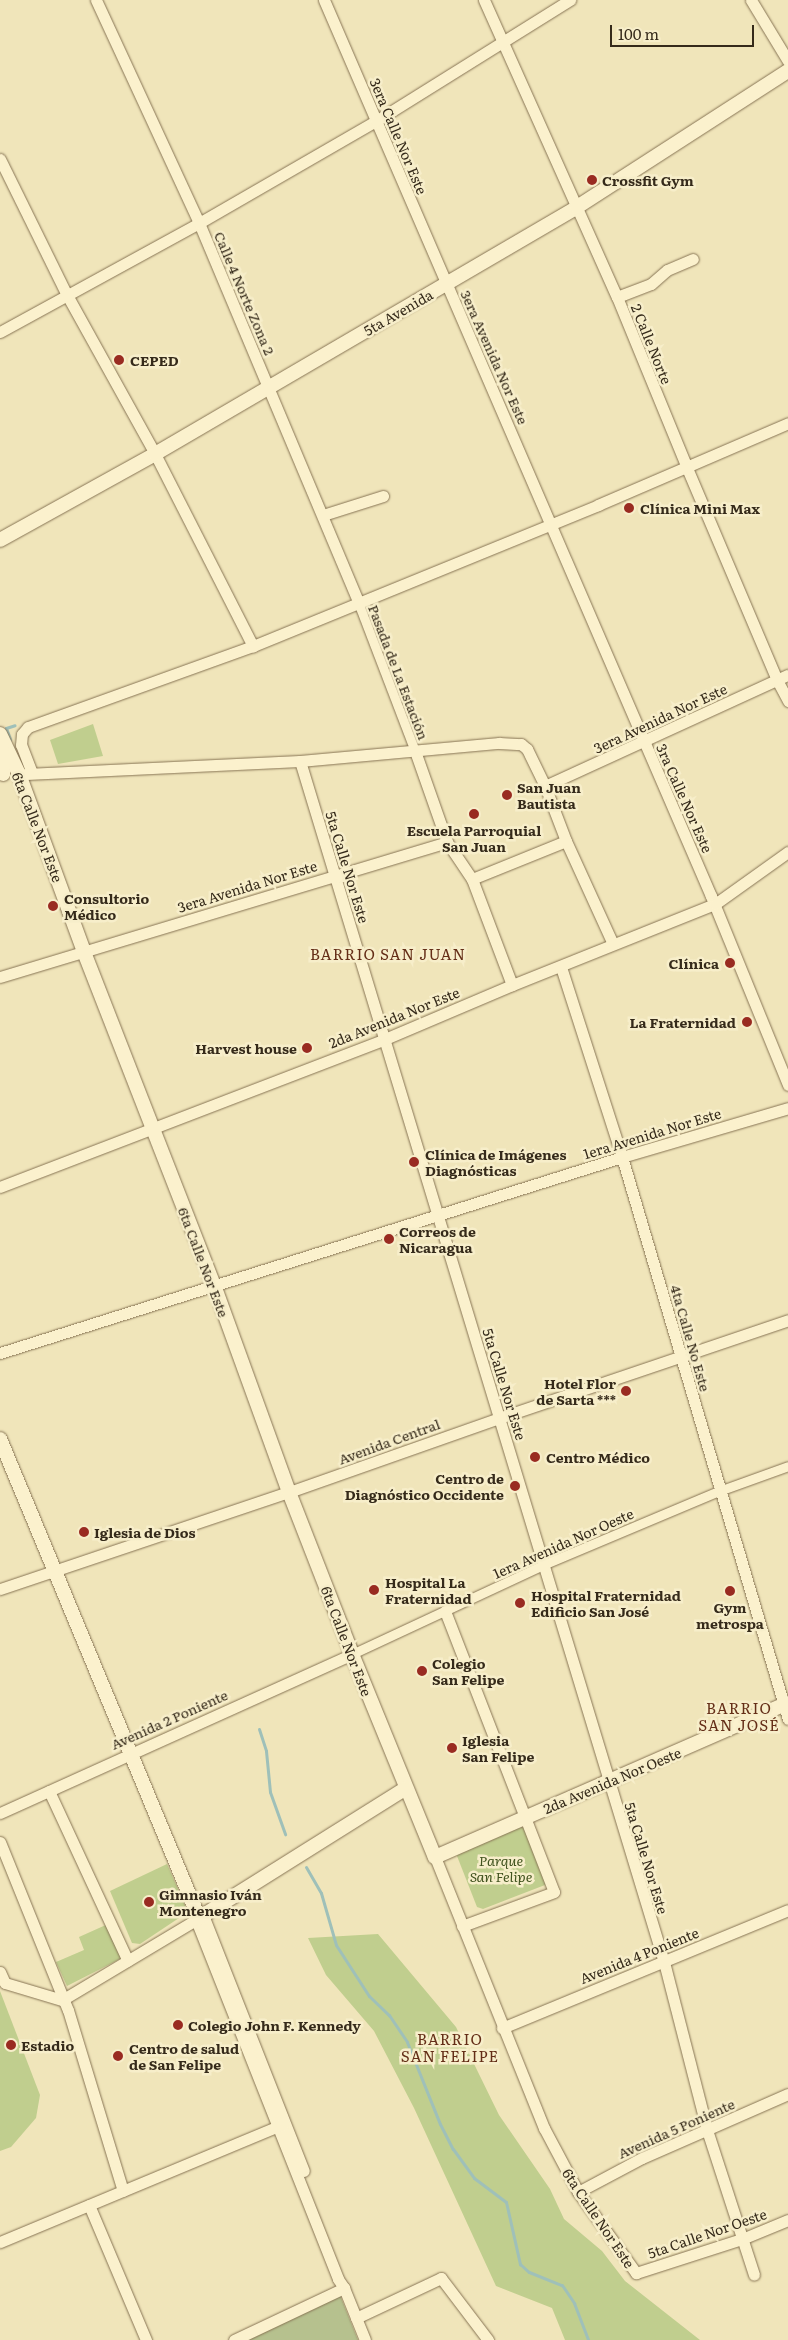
<!DOCTYPE html>
<meta charset="utf-8">
<style>
body{margin:0}
#map{position:relative;width:788px;height:2340px;overflow:hidden;background:#f0e5ba;font-family:Literata,serif}
div>[style]{position:absolute}
.green>*{inset:0;background:#c0ce8e}
.cemetery>*{inset:0;background:#b6c18e}
.stream>*{height:3px;margin:-1.5px;padding:0 1.5px;transform-origin:1.5px;border-radius:1.5px;background:#9fc0b9}
.roads{filter:drop-shadow(0 0 1px #877454) drop-shadow(0 0 1px #877454)}
.pedestrian>*{height:9px;margin:-4.5px;padding:0 4.5px;transform-origin:4.5px;border-radius:4.5px;background:#fbf1cd}
.minor>*{height:11px;margin:-5.5px;padding:0 5.5px;transform-origin:5.5px;border-radius:5.5px;background:#fbf1cd}
.tertiary>*{height:14px;margin:-7px;padding:0 7px;transform-origin:7px;border-radius:7px;background:#fbf1cd}
.dots>*{width:14px;height:14px;translate:-50% -50%;box-sizing:border-box;border:2px solid #f7eeca;border-radius:50%}
span{translate:-50% -50%;white-space:nowrap;text-align:center;line-height:1.15;-webkit-text-stroke:5px #f7eeca;paint-order:stroke}
.street-label{font-size:14px;color:#352a1a}
.poi-label{font-size:14px;color:#352a1a;font-weight:700}
.left{translate:0 -50%;text-align:left}
.right{translate:-100% -50%;text-align:right}
.park-label{font-size:14px;color:#41531f;font-style:italic}
.neighbourhood-label{font-size:15px;color:#642e17;letter-spacing:1px}
.scale{position:absolute;left:610px;top:25px;width:144px;height:22px;box-sizing:border-box;border:2px solid #352a1a;border-top:0;padding-left:6px;font-size:15px;line-height:18px;white-space:nowrap;color:#352a1a;-webkit-text-stroke:4px #f7eeca;paint-order:stroke}
</style>
<div id="map">
<div class="green">
<i style="clip-path:polygon(93px 724px,103px 756px,58px 764px,50px 740px)"></i>
<i style="clip-path:polygon(518px 1826px,525px 1828px,545px 1878px,545px 1885px,483px 1909px,477px 1907px,457px 1856px,460px 1851px)"></i>
<i style="clip-path:polygon(167px 1864px,188px 1912px,140px 1944px,132px 1943px,110px 1891px)"></i>
<i style="clip-path:polygon(108px 1924px,120px 1949px,120px 1959px,67px 1986px,56px 1962px,84px 1950px,79px 1937px)"></i>
<i style="clip-path:polygon(378px 1934px,456px 2027px,499px 2115px,550px 2189px,564px 2219px,602px 2251px,625px 2281px,700px 2340px,565px 2340px,552px 2308px,496px 2286px,414px 2108px,374px 2031px,326px 1975px,308px 1938px)"></i>
<i style="clip-path:polygon(0 1991px,40px 2095px,36px 2118px,11px 2147px,0 2151px)"></i>
</div>
<div class="cemetery">
<i style="clip-path:polygon(340px 2295px,358px 2340px,243px 2340px)"></i>
</div>
<div class="stream">
<i style="left:6px;top:728px;width:12px;rotate:70deg"></i>
<i style="left:6px;top:728px;width:9px;rotate:-18deg"></i>
<i style="left:259px;top:1729px;width:23px;rotate:72deg"></i>
<i style="left:266px;top:1751px;width:41px;rotate:84.4deg"></i>
<i style="left:270px;top:1792px;width:45px;rotate:70.3deg"></i>
<i style="left:306px;top:1867px;width:30px;rotate:60deg"></i>
<i style="left:321px;top:1893px;width:54px;rotate:73.9deg"></i>
<i style="left:336px;top:1945px;width:61px;rotate:57.1deg"></i>
<i style="left:369px;top:1996px;width:28px;rotate:44deg"></i>
<i style="left:389px;top:2015px;width:32px;rotate:56deg"></i>
<i style="left:407px;top:2042px;width:88px;rotate:68.1deg"></i>
<i style="left:440px;top:2124px;width:28px;rotate:63deg"></i>
<i style="left:453px;top:2149px;width:36px;rotate:54deg"></i>
<i style="left:474px;top:2178px;width:40px;rotate:37deg"></i>
<i style="left:506px;top:2202px;width:64px;rotate:77.3deg"></i>
<i style="left:520px;top:2264px;width:12px;rotate:42deg"></i>
<i style="left:529px;top:2272px;width:35px;rotate:22deg"></i>
<i style="left:562px;top:2285px;width:22px;rotate:56deg"></i>
<i style="left:574px;top:2303px;width:40px;rotate:69deg"></i>
</div>
<div class="roads">
<div class="pedestrian">
<i style="left:358px;top:602px;width:160px;rotate:69.1deg"></i>
<i style="left:352px;top:1654px;width:213px;rotate:-25deg"></i>
<i style="left:545px;top:1564px;width:189px;rotate:-22.8deg"></i>
<i style="left:719px;top:1491px;width:73px;rotate:-19.9deg"></i>
</div>
<div class="minor">
<i style="left:96px;top:0;width:246px;rotate:65.2deg"></i>
<i style="left:199px;top:223px;width:411px;rotate:67.2deg"></i>
<i style="left:324px;top:0;width:976px;rotate:66.64deg"></i>
<i style="left:711px;top:896px;width:204px;rotate:67.8deg"></i>
<i style="left:484px;top:0;width:325px;rotate:65.9deg"></i>
<i style="left:617px;top:297px;width:185px;rotate:67.7deg"></i>
<i style="left:687px;top:468px;width:230px;rotate:67deg"></i>
<i style="left:777px;top:680px;width:24px;rotate:62deg"></i>
<i style="left:751px;top:0;width:71px;rotate:58.8deg"></i>
<i style="left:0;top:159px;width:152px;rotate:63.8deg"></i>
<i style="left:67px;top:295px;width:182px;rotate:61deg"></i>
<i style="left:155px;top:454px;width:216px;rotate:63deg"></i>
<i style="left:617px;top:297px;width:36px;rotate:-21deg"></i>
<i style="left:651px;top:284px;width:21px;rotate:-41deg"></i>
<i style="left:667px;top:270px;width:28px;rotate:-23deg"></i>
<i style="left:0;top:332px;width:227px;rotate:-28.7deg"></i>
<i style="left:199px;top:223px;width:204px;rotate:-30deg"></i>
<i style="left:376px;top:121px;width:229px;rotate:-32deg"></i>
<i style="left:323px;top:515px;width:63px;rotate:-17.6deg"></i>
<i style="left:415px;top:751px;width:96px;rotate:70.6deg"></i>
<i style="left:447px;top:842px;width:45px;rotate:56deg"></i>
<i style="left:472px;top:879px;width:113px;rotate:69.3deg"></i>
<i style="left:300px;top:761px;width:1255px;rotate:73.14deg"></i>
<i style="left:664px;top:1962px;width:173px;rotate:75.6deg"></i>
<i style="left:707px;top:2130px;width:152px;rotate:72deg"></i>
<i style="left:32px;top:773px;width:30px;rotate:-111deg"></i>
<i style="left:21px;top:745px;width:11px;rotate:-85deg"></i>
<i style="left:22px;top:734px;width:9px;rotate:-49deg"></i>
<i style="left:28px;top:727px;width:239px;rotate:-19.8deg"></i>
<i style="left:253px;top:646px;width:373px;rotate:-22.2deg"></i>
<i style="left:598px;top:505px;width:207px;rotate:-23.3deg"></i>
<i style="left:26px;top:774px;width:274px;rotate:-2.7deg"></i>
<i style="left:300px;top:761px;width:200px;rotate:-5.2deg"></i>
<i style="left:499px;top:743px;width:22px;rotate:3deg"></i>
<i style="left:521px;top:744px;width:8px;rotate:40deg"></i>
<i style="left:527px;top:749px;width:41px;rotate:64.1deg"></i>
<i style="left:545px;top:786px;width:59px;rotate:69.1deg"></i>
<i style="left:566px;top:841px;width:113px;rotate:65.5deg"></i>
<i style="left:545px;top:786px;width:267px;rotate:-24.6deg"></i>
<i style="left:472px;top:879px;width:101px;rotate:-22deg"></i>
<i style="left:561px;top:967px;width:200px;rotate:72.2deg"></i>
<i style="left:622px;top:1157px;width:586px;rotate:73.54deg"></i>
<i style="left:0;top:977px;width:467px;rotate:-16.8deg"></i>
<i style="left:0;top:1187px;width:412px;rotate:-21deg"></i>
<i style="left:385px;top:1039px;width:138px;rotate:-23deg"></i>
<i style="left:512px;top:985px;width:219px;rotate:-21.8deg"></i>
<i style="left:715px;top:904px;width:90px;rotate:-35.5deg"></i>
<i style="left:0;top:1353px;width:652px;rotate:-17.49deg"></i>
<i style="left:622px;top:1157px;width:173px;rotate:-16.4deg"></i>
<i style="left:0;top:1589px;width:305px;rotate:-18.6deg"></i>
<i style="left:289px;top:1492px;width:223px;rotate:-19.4deg"></i>
<i style="left:499px;top:1418px;width:305px;rotate:-18.7deg"></i>
<i style="left:445px;top:1611px;width:301px;rotate:68.8deg"></i>
<i style="left:554px;top:1892px;width:98px;rotate:159.7deg"></i>
<i style="left:49px;top:1791px;width:187px;rotate:65.1deg"></i>
<i style="left:0;top:1813px;width:386px;rotate:-24.3deg"></i>
<i style="left:0;top:1842px;width:181px;rotate:68deg"></i>
<i style="left:68px;top:2010px;width:189px;rotate:73.1deg"></i>
<i style="left:435px;top:1857px;width:292px;rotate:68.1deg"></i>
<i style="left:544px;top:2128px;width:72px;rotate:62deg"></i>
<i style="left:578px;top:2192px;width:100px;rotate:54.4deg"></i>
<i style="left:636px;top:2273px;width:111px;rotate:-17.8deg"></i>
<i style="left:742px;top:2239px;width:50px;rotate:-22.4deg"></i>
<i style="left:203px;top:1915px;width:275px;rotate:68.5deg"></i>
<i style="left:196px;top:1920px;width:386px;rotate:68.4deg"></i>
<i style="left:338px;top:2279px;width:11px;rotate:56deg"></i>
<i style="left:344px;top:2288px;width:56px;rotate:68deg"></i>
<i style="left:0;top:1972px;width:12px;rotate:66deg"></i>
<i style="left:5px;top:1983px;width:59px;rotate:16.6deg"></i>
<i style="left:62px;top:2000px;width:160px;rotate:-30.9deg"></i>
<i style="left:502px;top:2028px;width:309px;rotate:-22.4deg"></i>
<i style="left:578px;top:2192px;width:72px;rotate:-28deg"></i>
<i style="left:642px;top:2158px;width:159px;rotate:-23.7deg"></i>
<i style="left:89px;top:2205px;width:147px;rotate:67.1deg"></i>
<i style="left:0;top:2242px;width:308px;rotate:-22.6deg"></i>
<i style="left:356px;top:2318px;width:94px;rotate:-25.2deg"></i>
<i style="left:441px;top:2278px;width:78px;rotate:52.8deg"></i>
<i style="left:234px;top:2340px;width:122px;rotate:-25.3deg"></i>
</div>
<div class="tertiary">
<i style="left:0;top:540px;width:177px;rotate:-29deg"></i>
<i style="left:155px;top:454px;width:489px;rotate:-30.3deg"></i>
<i style="left:577px;top:207px;width:251px;rotate:-32.8deg"></i>
<i style="left:0;top:734px;width:44px;rotate:64.6deg"></i>
<i style="left:19px;top:774px;width:189px;rotate:69.9deg"></i>
<i style="left:84px;top:952px;width:357px;rotate:68.7deg"></i>
<i style="left:214px;top:1285px;width:220px;rotate:70.1deg"></i>
<i style="left:289px;top:1492px;width:174px;rotate:68.7deg"></i>
<i style="left:352px;top:1654px;width:219px;rotate:67.8deg"></i>
<i style="left:435px;top:1857px;width:385px;rotate:-23.6deg"></i>
<i style="left:1px;top:742px;width:32px;rotate:86deg"></i>
<i style="left:0;top:1439px;width:519px;rotate:67.44deg"></i>
<i style="left:199px;top:1918px;width:244px;rotate:-32.1deg"></i>
</div>
</div>
<div class="dots">
<i style="left:592px;top:180px;background:#992b21"></i>
<i style="left:119px;top:360px;background:#992b21"></i>
<i style="left:629px;top:508px;background:#992b21"></i>
<i style="left:507px;top:795px;background:#992b21"></i>
<i style="left:474px;top:814px;background:#992b21"></i>
<i style="left:53px;top:906px;background:#992b21"></i>
<i style="left:730px;top:963px;background:#992b21"></i>
<i style="left:747px;top:1022px;background:#992b21"></i>
<i style="left:307px;top:1048px;background:#992b21"></i>
<i style="left:414px;top:1162px;background:#992b21"></i>
<i style="left:389px;top:1239px;background:#992b21"></i>
<i style="left:626px;top:1391px;background:#992b21"></i>
<i style="left:535px;top:1457px;background:#992b21"></i>
<i style="left:515px;top:1486px;background:#992b21"></i>
<i style="left:84px;top:1532px;background:#992b21"></i>
<i style="left:374px;top:1590px;background:#992b21"></i>
<i style="left:730px;top:1591px;background:#992b21"></i>
<i style="left:520px;top:1603px;background:#992b21"></i>
<i style="left:422px;top:1671px;background:#992b21"></i>
<i style="left:452px;top:1748px;background:#992b21"></i>
<i style="left:149px;top:1902px;background:#992b21"></i>
<i style="left:178px;top:2025px;background:#992b21"></i>
<i style="left:11px;top:2045px;background:#992b21"></i>
<i style="left:118px;top:2056px;background:#992b21"></i>
</div>
<div class="street-label">
<span style="left:399px;top:136px;rotate:67deg">3era Calle Nor Este</span>
<span style="left:245px;top:293px;rotate:67deg">Calle 4 Norte Zona 2</span>
<span style="left:398px;top:312px;rotate:-30deg">5ta Avenida</span>
<span style="left:652px;top:344px;rotate:68deg">2 Calle Norte</span>
<span style="left:495px;top:357px;rotate:66deg">3era Avenida Nor Este</span>
<span style="left:399px;top:672px;rotate:69deg">Pasada de La Estación</span>
<span style="left:660px;top:718px;rotate:-25deg">3era Avenida Nor Este</span>
<span style="left:685px;top:798px;rotate:66deg">3ra Calle Nor Este</span>
<span style="left:38px;top:827px;rotate:69deg">6ta Calle Nor Este</span>
<span style="left:348px;top:867px;rotate:73deg">5ta Calle Nor Este</span>
<span style="left:247px;top:886px;rotate:-17deg">3era Avenida Nor Este</span>
<span style="left:394px;top:1017px;rotate:-22deg">2da Avenida Nor Este</span>
<span style="left:652px;top:1133px;rotate:-17deg">1era Avenida Nor Este</span>
<span style="left:204px;top:1262px;rotate:69deg">6ta Calle Nor Este</span>
<span style="left:691px;top:1338px;rotate:74deg">4ta Calle No Este</span>
<span style="left:505px;top:1384px;rotate:73deg">5ta Calle Nor Este</span>
<span style="left:389px;top:1441px;rotate:-20deg">Avenida Central</span>
<span style="left:563px;top:1543px;rotate:-24deg">1era Avenida Nor Oeste</span>
<span style="left:347px;top:1641px;rotate:69deg">6ta Calle Nor Este</span>
<span style="left:169px;top:1719px;rotate:-24deg">Avenida 2 Poniente</span>
<span style="left:612px;top:1780px;rotate:-23deg">2da Avenida Nor Oeste</span>
<span style="left:647px;top:1858px;rotate:73deg">5ta Calle Nor Este</span>
<span style="left:639px;top:1955px;rotate:-22deg">Avenida 4 Poniente</span>
<span style="left:676px;top:2128px;rotate:-24deg">Avenida 5 Poniente</span>
<span style="left:599px;top:2218px;rotate:56deg">6ta Calle Nor Este</span>
<span style="left:707px;top:2233px;rotate:-19deg">5ta Calle Nor Oeste</span>
</div>
<div class="poi-label">
<span class="left" style="left:602px;top:180px">Crossfit Gym</span>
<span class="left" style="left:130px;top:360px">CEPED</span>
<span class="left" style="left:640px;top:508px">Clínica Mini Max</span>
<span class="left" style="left:517px;top:795px">San Juan<br>Bautista</span>
<span style="left:474px;top:838px">Escuela Parroquial<br>San Juan</span>
<span class="left" style="left:64px;top:906px">Consultorio<br>Médico</span>
<span class="right" style="left:719px;top:963px">Clínica</span>
<span class="right" style="left:736px;top:1022px">La Fraternidad</span>
<span class="right" style="left:297px;top:1048px">Harvest house</span>
<span class="left" style="left:425px;top:1162px">Clínica de Imágenes<br>Diagnósticas</span>
<span class="left" style="left:399px;top:1239px">Correos de<br>Nicaragua</span>
<span class="right" style="left:616px;top:1391px">Hotel Flor<br>de Sarta ***</span>
<span class="left" style="left:546px;top:1457px">Centro Médico</span>
<span class="right" style="left:504px;top:1486px">Centro de<br>Diagnóstico Occidente</span>
<span class="left" style="left:94px;top:1532px">Iglesia de Dios</span>
<span class="left" style="left:385px;top:1590px">Hospital La<br>Fraternidad</span>
<span class="left" style="left:531px;top:1603px">Hospital Fraternidad<br>Edificio San José</span>
<span style="left:730px;top:1615px">Gym<br>metrospa</span>
<span class="left" style="left:432px;top:1671px">Colegio<br>San Felipe</span>
<span class="left" style="left:462px;top:1748px">Iglesia<br>San Felipe</span>
<span class="left" style="left:159px;top:1902px">Gimnasio Iván<br>Montenegro</span>
<span class="left" style="left:188px;top:2025px">Colegio John F. Kennedy</span>
<span class="left" style="left:21px;top:2045px">Estadio</span>
<span class="left" style="left:129px;top:2056px">Centro de salud<br>de San Felipe</span>
</div>
<div class="park-label">
<span style="left:501px;top:1868px">Parque<br>San Felipe</span>
</div>
<div class="neighbourhood-label">
<span style="left:388px;top:954px">BARRIO SAN JUAN</span>
<span style="left:739px;top:1716px">BARRIO<br>SAN JOSÉ</span>
<span style="left:450px;top:2047px">BARRIO<br>SAN FELIPE</span>
</div>
<div class="scale">100 m</div>
</div>
